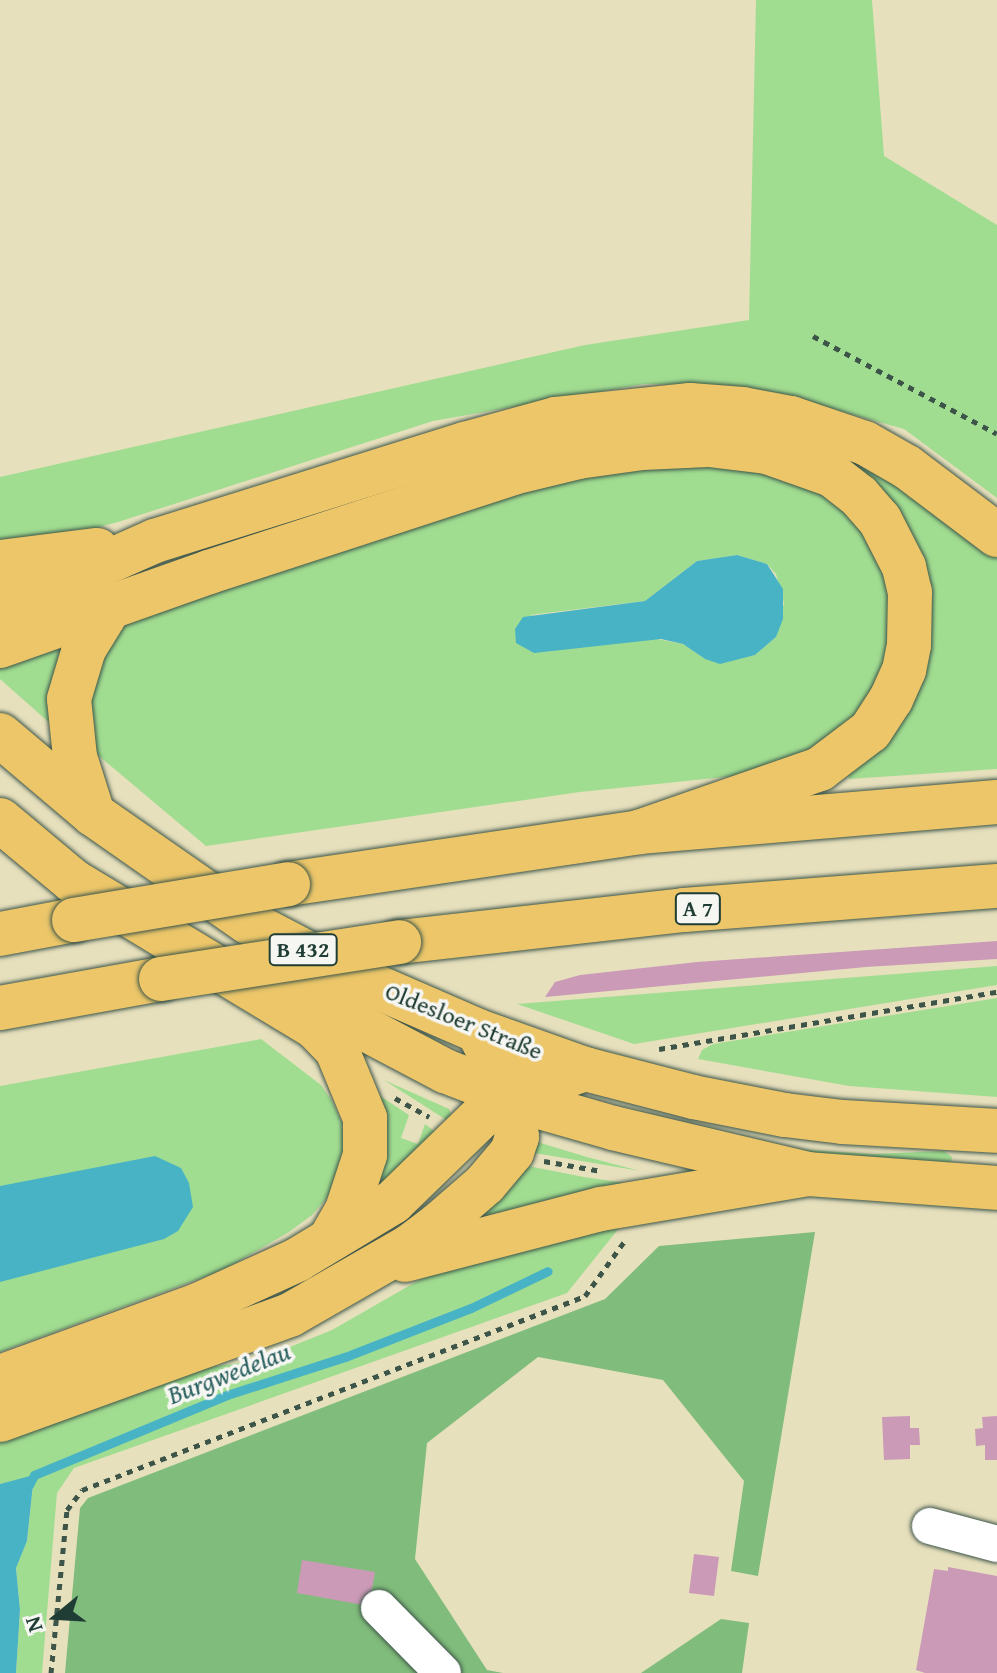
<!DOCTYPE html>
<meta charset="utf-8">
<style>
body{margin:0}
#map{position:relative;width:997px;height:1673px;overflow:hidden;background:#e7e0bd;font-family:"Gentium Book Plus",serif}
div>[style]{position:absolute}
.green>*{inset:0;background:#a1dd91}
.forest>*{inset:0;background:#80bc7b}
.water>*{inset:0;background:#47b3c5}
.stream>*{height:9px;margin:-4.5px;padding:0 4.5px;transform-origin:4.5px;border-radius:4.5px;background:#47b3c5}
.building>*{inset:0;background:#cb9ab7}
.path>*{height:5px;margin-top:-2.5px;transform-origin:0;background:repeating-linear-gradient(90deg,#3d5549 0 6px,transparent 0 12px)}
.roads{filter:drop-shadow(0 0 2px #3d5549) drop-shadow(0 0 2px #3d5549)}
.minor>*{height:36px;margin:-18px;padding:0 18px;transform-origin:18px;border-radius:18px;background:#fff}
.major>*{height:44px;margin:-22px;padding:0 22px;transform-origin:22px;border-radius:22px;background:#ecc669}
.highway>*{height:44px;margin:-22px;padding:0 22px;transform-origin:22px;border-radius:22px;background:#ecc669}
.bridges{filter:drop-shadow(0 0 2px #3d5549) drop-shadow(0 0 2px #3d5549)}
.highway-bridge>*{height:44px;margin:-22px;padding:0 22px;transform-origin:22px;border-radius:22px;background:#ecc669}
span{translate:-50% -50%;white-space:nowrap;text-align:center;line-height:1.15;-webkit-text-stroke:7px #f6f6f2;paint-order:stroke}
.shield-label span{padding:2px 6px;background:#f6f6f2;border:2px solid;border-radius:6px;-webkit-text-stroke-width:0}
.shield-label{font-size:22px;color:#1f3d34;font-weight:700}
.street-label{font-size:24px;color:#1f3d34}
.water-label{font-size:26px;color:#2b6060;font-style:italic}
.north{position:absolute;left:16px;top:1577px;width:80px;height:80px;-webkit-text-stroke:6px #f6f6f2;paint-order:stroke;rotate:252deg;font-size:22px;font-weight:700;line-height:32px;text-align:center;color:#1f3d34}
.north::after{content:'';display:block;margin:auto;width:28px;height:36px;background:#1f3d34;clip-path:polygon(50% 0,100% 100%,50% 72%,0 100%)}
</style>
<div id="map">
<div class="green">
<i style="clip-path:polygon(756px 0,872px 0,884px 156px,997px 225px,997px 498px,904px 429px,773px 392px,706px 385px,644px 384px,433px 421px,118px 522px,66px 536px,0 546px,0 477px,585px 345px,749px 320px)"></i>
<i style="clip-path:polygon(824px 447px,857px 461px,937px 510px,997px 557px,997px 769px,849px 779px,848px 774px,931px 634px)"></i>
<i style="clip-path:polygon(evenodd,718px 459px,815px 485px,858px 518px,894px 590px,888px 673px,841px 739px,744px 775px,580px 792px,206px 846px,93px 751px,84px 722px,103px 639px,140px 608px,513px 488px,718px 459px,737px 555px,767px 564px,776px 574px,784px 603px,776px 637px,755px 655px,705px 659px,683px 644px,530px 615px,645px 601px,697px 561px,737px 555px)"></i>
<i style="clip-path:polygon(75px 630px,53px 726px,0 679px,0 662px)"></i>
<i style="clip-path:polygon(997px 966px,997px 985px,634px 1044px,517px 1004px)"></i>
<i style="clip-path:polygon(997px 998px,997px 1097px,849px 1086px,698px 1059px,702px 1050px,713px 1044px)"></i>
<i style="clip-path:polygon(261px 1039px,321px 1085px,332px 1101px,342px 1123px,345px 1149px,330px 1194px,312px 1215px,289px 1232px,223px 1270px,0 1352px,0 1086px)"></i>
<i style="clip-path:polygon(384px 1080px,449px 1109px,452px 1117px,448px 1121px)"></i>
<i style="clip-path:polygon(377px 1094px,409px 1115px,401px 1138px,418px 1144px,425px 1124px,438px 1134px,369px 1207px)"></i>
<i style="clip-path:polygon(534px 1141px,587px 1157px,640px 1171px,529px 1152px)"></i>
<i style="clip-path:polygon(792px 1149px,872px 1154px,944px 1151px,952px 1157px,951px 1163px,841px 1158px)"></i>
<i style="clip-path:polygon(528px 1166px,584px 1177px,639px 1185px,472px 1223px)"></i>
<i style="clip-path:polygon(628px 1217px,567px 1293px,74px 1468px,57px 1493px,42px 1673px,16px 1673px,20px 1610px,16px 1567px,27px 1541px,34px 1476px,0 1484px,0 1433px,179px 1371px,255px 1361px,332px 1330px,435px 1271px)"></i>
</div>
<div class="forest">
<i style="clip-path:polygon(815px 1232px,758px 1576px,731px 1571px,744px 1481px,663px 1380px,538px 1357px,427px 1443px,415px 1559px,487px 1670px,503px 1673px,65px 1673px,80px 1508px,88px 1498px,605px 1299px,659px 1246px)"></i>
<i style="clip-path:polygon(721px 1619px,749px 1623px,742px 1673px,641px 1673px)"></i>
</div>
<div class="water">
<i style="clip-path:polygon(737px 555px,767px 564px,783px 589px,783px 619px,776px 637px,755px 655px,720px 664px,705px 659px,683px 644px,661px 639px,534px 653px,516px 643px,515px 629px,523px 617px,645px 601px,697px 561px)"></i>
<i style="clip-path:polygon(155px 1156px,181px 1168px,189px 1183px,193px 1207px,178px 1231px,164px 1239px,0 1282px,0 1186px)"></i>
<i style="clip-path:polygon(34px 1475px,27px 1541px,16px 1568px,20px 1610px,16px 1673px,0 1673px,0 1484px)"></i>
</div>
<div class="stream">
<i style="left:29px;top:1485px;width:11px;rotate:-63deg"></i>
<i style="left:34px;top:1475px;width:209px;rotate:-22.5deg"></i>
<i style="left:227px;top:1395px;width:124px;rotate:-17.9deg"></i>
<i style="left:345px;top:1357px;width:135px;rotate:-21.3deg"></i>
<i style="left:471px;top:1308px;width:85px;rotate:-25.7deg"></i>
</div>
<div class="building">
<i style="clip-path:polygon(997px 941px,997px 959px,866px 967px,545px 997px,555px 982px,580px 975px,697px 962px)"></i>
<i style="clip-path:polygon(910px 1416px,910px 1428px,919px 1428px,920px 1445px,910px 1445px,910px 1459px,884px 1460px,882px 1417px)"></i>
<i style="clip-path:polygon(997px 1416px,997px 1460px,985px 1460px,985px 1445px,976px 1446px,975px 1429px,983px 1428px,982px 1417px)"></i>
<i style="clip-path:polygon(694px 1554px,719px 1557px,714px 1596px,689px 1593px)"></i>
<i style="clip-path:polygon(302px 1560px,375px 1572px,369px 1606px,297px 1593px)"></i>
<i style="clip-path:polygon(948px 1567px,997px 1576px,997px 1673px,925px 1673px,916px 1670px,934px 1569px,948px 1571px)"></i>
</div>
<div class="path">
<i style="left:813px;top:336px;width:208px;rotate:28deg"></i>
<i style="left:659px;top:1049px;width:343px;rotate:-9.6deg"></i>
<i style="left:395px;top:1098px;width:39px;rotate:29deg"></i>
<i style="left:544px;top:1161px;width:58px;rotate:10deg"></i>
<i style="left:51px;top:1673px;width:164px;rotate:-84.4deg"></i>
<i style="left:67px;top:1510px;width:25px;rotate:-53deg"></i>
<i style="left:82px;top:1490px;width:539px;rotate:-21.09deg"></i>
<i style="left:585px;top:1296px;width:67px;rotate:-54.2deg"></i>
</div>
<div class="roads">
<div class="minor">
<i style="left:930px;top:1526px;width:69px;rotate:15deg"></i>
<i style="left:379px;top:1608px;width:91px;rotate:45.4deg"></i>
</div>
<div class="major">
<i style="left:0;top:735px;width:122px;rotate:40.3deg"></i>
<i style="left:93px;top:814px;width:189px;rotate:34.9deg"></i>
<i style="left:248px;top:922px;width:112px;rotate:27.7deg"></i>
<i style="left:347px;top:974px;width:143px;rotate:23.5deg"></i>
<i style="left:478px;top:1031px;width:114px;rotate:19.6deg"></i>
<i style="left:585px;top:1069px;width:112px;rotate:14.5deg"></i>
<i style="left:693px;top:1097px;width:94px;rotate:11.1deg"></i>
<i style="left:785px;top:1115px;width:58px;rotate:6.9deg"></i>
<i style="left:843px;top:1122px;width:154px;rotate:3.3deg"></i>
<i style="left:280px;top:984px;width:187px;rotate:27.8deg"></i>
<i style="left:445px;top:1071px;width:94px;rotate:21.1deg"></i>
<i style="left:533px;top:1105px;width:83px;rotate:16deg"></i>
<i style="left:613px;top:1128px;width:199px;rotate:13.3deg"></i>
<i style="left:807px;top:1174px;width:191px;rotate:4.2deg"></i>
</div>
<div class="highway">
<i style="left:0;top:562px;width:98px;rotate:-7.1deg"></i>
<i style="left:0;top:602px;width:63px;rotate:-17.6deg"></i>
<i style="left:60px;top:583px;width:104px;rotate:-23.9deg"></i>
<i style="left:155px;top:541px;width:325px;rotate:-17.4deg"></i>
<i style="left:465px;top:444px;width:94px;rotate:-15.4deg"></i>
<i style="left:556px;top:419px;width:135px;rotate:-6deg"></i>
<i style="left:690px;top:405px;width:53px;rotate:4.3deg"></i>
<i style="left:743px;top:409px;width:49px;rotate:10.6deg"></i>
<i style="left:791px;top:418px;width:78px;rotate:18.7deg"></i>
<i style="left:865px;top:443px;width:48px;rotate:29.7deg"></i>
<i style="left:907px;top:467px;width:113px;rotate:37.1deg"></i>
<i style="left:0;top:646px;width:222px;rotate:-19.5deg"></i>
<i style="left:209px;top:572px;width:320px;rotate:-18deg"></i>
<i style="left:513px;top:473px;width:67px;rotate:-13.8deg"></i>
<i style="left:578px;top:457px;width:65px;rotate:-8deg"></i>
<i style="left:642px;top:448px;width:67px;rotate:-2.6deg"></i>
<i style="left:709px;top:445px;width:58px;rotate:6.9deg"></i>
<i style="left:767px;top:452px;width:69px;rotate:19.5deg"></i>
<i style="left:832px;top:475px;width:34px;rotate:38deg"></i>
<i style="left:859px;top:496px;width:32px;rotate:49deg"></i>
<i style="left:880px;top:520px;width:53px;rotate:62.9deg"></i>
<i style="left:904px;top:567px;width:26px;rotate:77deg"></i>
<i style="left:910px;top:592px;width:53px;rotate:91.1deg"></i>
<i style="left:909px;top:645px;width:25px;rotate:101deg"></i>
<i style="left:904px;top:670px;width:32px;rotate:114deg"></i>
<i style="left:891px;top:699px;width:38px;rotate:123deg"></i>
<i style="left:870px;top:731px;width:63px;rotate:142.8deg"></i>
<i style="left:820px;top:769px;width:192px;rotate:160.8deg"></i>
<i style="left:93px;top:814px;width:60px;rotate:-107.5deg"></i>
<i style="left:75px;top:757px;width:58px;rotate:-95.9deg"></i>
<i style="left:69px;top:699px;width:52px;rotate:-73.3deg"></i>
<i style="left:84px;top:649px;width:52px;rotate:-58.5deg"></i>
<i style="left:0;top:820px;width:95px;rotate:39.9deg"></i>
<i style="left:73px;top:881px;width:283px;rotate:31.1deg"></i>
<i style="left:315px;top:1027px;width:32px;rotate:46deg"></i>
<i style="left:337px;top:1050px;width:74px;rotate:67.6deg"></i>
<i style="left:365px;top:1118px;width:37px;rotate:90deg"></i>
<i style="left:365px;top:1155px;width:58px;rotate:108.1deg"></i>
<i style="left:347px;top:1210px;width:34px;rotate:120deg"></i>
<i style="left:288px;top:884px;width:355px;rotate:-8.4deg"></i>
<i style="left:639px;top:832px;width:359px;rotate:-4.8deg"></i>
<i style="left:0;top:934px;width:75px;rotate:-10.7deg"></i>
<i style="left:399px;top:942px;width:287px;rotate:-6.4deg"></i>
<i style="left:684px;top:910px;width:314px;rotate:-4.4deg"></i>
<i style="left:0;top:1008px;width:164px;rotate:-10.2deg"></i>
<i style="left:405px;top:1260px;width:203px;rotate:-14.6deg"></i>
<i style="left:601px;top:1209px;width:209px;rotate:-9.6deg"></i>
<i style="left:0;top:1377px;width:211px;rotate:-20deg"></i>
<i style="left:198px;top:1305px;width:109px;rotate:-24.4deg"></i>
<i style="left:297px;top:1260px;width:112px;rotate:-31.1deg"></i>
<i style="left:393px;top:1202px;width:135px;rotate:-44.1deg"></i>
<i style="left:490px;top:1108px;width:52px;rotate:-25.1deg"></i>
<i style="left:537px;top:1086px;width:51px;rotate:-19.5deg"></i>
<i style="left:0;top:1420px;width:308px;rotate:-19.9deg"></i>
<i style="left:290px;top:1315px;width:138px;rotate:-29.9deg"></i>
<i style="left:410px;top:1246px;width:36px;rotate:-37deg"></i>
<i style="left:439px;top:1224px;width:61px;rotate:-41deg"></i>
<i style="left:485px;top:1184px;width:42px;rotate:-49.8deg"></i>
<i style="left:512px;top:1152px;width:16px;rotate:-72deg"></i>
<i style="left:517px;top:1137px;width:40px;rotate:-97.1deg"></i>
<i style="left:512px;top:1097px;width:74px;rotate:-117.3deg"></i>
</div>
</div>
<div class="bridges">
<div class="highway-bridge">
<i style="left:74px;top:920px;width:217px;rotate:-9.5deg"></i>
<i style="left:161px;top:979px;width:241px;rotate:-8.8deg"></i>
</div>
</div>
<div class="shield-label">
<span style="left:698px;top:909px">A 7</span>
<span style="left:303px;top:950px">B 432</span>
</div>
<div class="street-label">
<span style="left:464px;top:1021px;rotate:22deg">Oldesloer Straße</span>
</div>
<div class="water-label">
<span style="left:229px;top:1373px;rotate:-21deg">Burgwedelau</span>
</div>
<div class="north">N</div>
</div>
